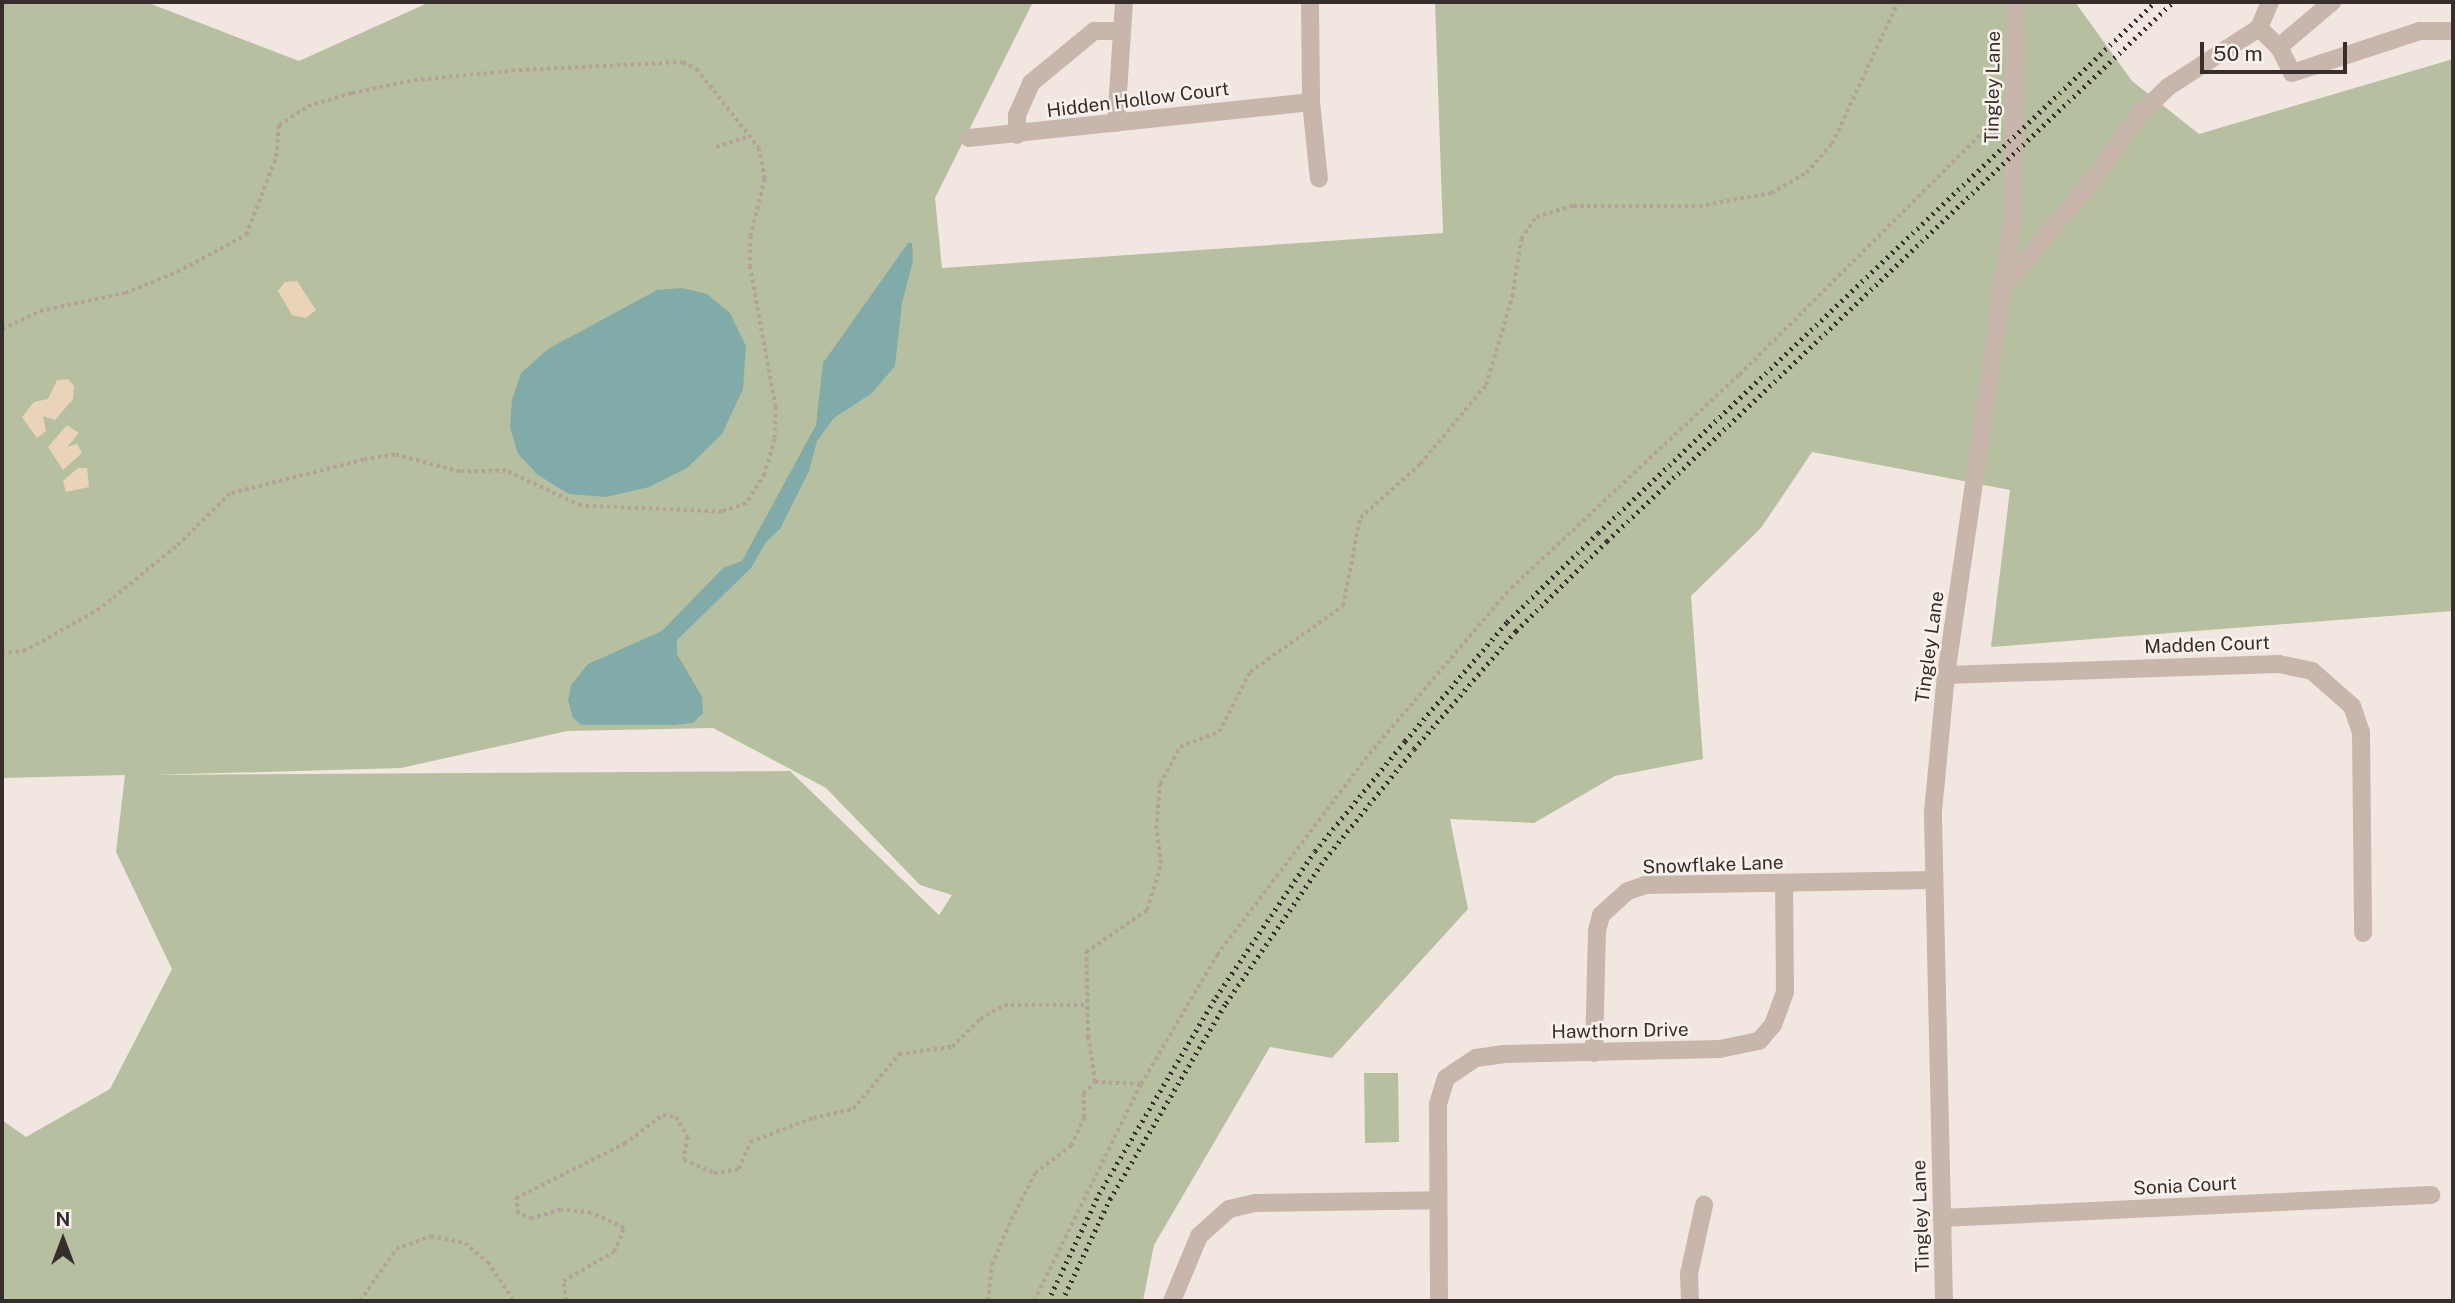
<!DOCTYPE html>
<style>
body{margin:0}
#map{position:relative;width:2455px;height:1303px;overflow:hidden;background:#f1e7e0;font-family:"Public Sans",sans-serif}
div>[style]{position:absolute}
.green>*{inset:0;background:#b7bfa1}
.sand>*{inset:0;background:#e9d4ba}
.water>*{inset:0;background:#81aba9}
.path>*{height:3.5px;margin-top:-1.75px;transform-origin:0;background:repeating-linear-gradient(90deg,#b4a197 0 3.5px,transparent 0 7px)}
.minor>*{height:18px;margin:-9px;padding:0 9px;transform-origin:9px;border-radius:9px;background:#c8b6ac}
.rail>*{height:5px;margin-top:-2.5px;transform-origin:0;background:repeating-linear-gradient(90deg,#372d2b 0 2px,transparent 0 7px)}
span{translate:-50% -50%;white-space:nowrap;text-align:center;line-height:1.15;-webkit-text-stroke:5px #f9f2ec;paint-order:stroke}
.street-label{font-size:19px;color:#372d2b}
.frame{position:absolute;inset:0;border:4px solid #372d2b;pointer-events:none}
.north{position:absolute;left:28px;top:1205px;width:70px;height:70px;-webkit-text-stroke:5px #f9f2ec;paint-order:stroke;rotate:0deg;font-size:19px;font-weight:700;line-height:28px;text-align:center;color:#372d2b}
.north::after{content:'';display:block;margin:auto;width:24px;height:32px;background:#372d2b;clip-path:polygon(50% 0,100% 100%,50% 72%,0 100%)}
.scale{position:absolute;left:2200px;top:42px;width:147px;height:32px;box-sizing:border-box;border:4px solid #372d2b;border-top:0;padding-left:9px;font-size:21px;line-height:24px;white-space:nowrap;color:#372d2b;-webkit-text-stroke:5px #f9f2ec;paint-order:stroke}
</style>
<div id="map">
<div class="green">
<i style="clip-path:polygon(evenodd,2px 2px,146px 2px,299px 61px,430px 2px,1033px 2px,935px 198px,942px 268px,1443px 233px,1435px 2px,2075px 2px,2132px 81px,2199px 134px,2453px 59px,2453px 611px,1991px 647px,2010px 490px,1812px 452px,1761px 528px,1691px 596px,1703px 759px,1615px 776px,1534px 823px,1450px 819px,1468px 909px,1332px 1058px,1270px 1047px,1154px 1245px,1143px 1301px,2px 1301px,2px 1120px,26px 1137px,110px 1089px,172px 969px,116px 852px,125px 775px,2px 778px,2px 2px,713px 728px,826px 788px,920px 885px,952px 895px,939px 915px,790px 771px,152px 775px,401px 768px,567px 731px,713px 728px)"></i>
<i style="clip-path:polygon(1364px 1073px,1398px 1073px,1399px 1142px,1365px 1143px)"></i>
</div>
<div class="sand">
<i style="clip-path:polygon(297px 281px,316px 310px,306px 318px,292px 315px,278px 291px,285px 282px)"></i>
<i style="clip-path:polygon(68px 379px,74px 386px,73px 399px,55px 420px,43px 416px,46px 431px,37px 438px,22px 417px,34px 402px,48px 399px,57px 380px)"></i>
<i style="clip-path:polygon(67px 425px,79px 433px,67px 447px,77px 444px,82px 453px,63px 470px,48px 447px)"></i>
<i style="clip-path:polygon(78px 468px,87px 468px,89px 487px,66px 492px,63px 481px)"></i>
</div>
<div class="water">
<i style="clip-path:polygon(908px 243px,912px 243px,913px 261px,902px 303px,895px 366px,872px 393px,834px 418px,817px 441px,809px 471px,780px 529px,766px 542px,751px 568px,677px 640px,677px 654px,702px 697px,703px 713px,693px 723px,673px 725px,582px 725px,573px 718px,568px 700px,571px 685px,588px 664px,662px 631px,723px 568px,742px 561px,816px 425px,823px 363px)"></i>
<i style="clip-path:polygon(682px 288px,707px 294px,730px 313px,746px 346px,743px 389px,722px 434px,687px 468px,649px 487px,606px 497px,569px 494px,538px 475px,518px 454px,510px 427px,512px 400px,521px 373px,548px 349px,657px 290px)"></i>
</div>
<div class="path">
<i style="left:716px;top:147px;width:36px;rotate:-18deg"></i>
<i style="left:2px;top:329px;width:42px;rotate:-25.3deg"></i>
<i style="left:40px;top:311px;width:87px;rotate:-12deg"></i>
<i style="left:125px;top:293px;width:56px;rotate:-22deg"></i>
<i style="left:177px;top:272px;width:78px;rotate:-28.2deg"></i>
<i style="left:246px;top:235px;width:84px;rotate:-69deg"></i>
<i style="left:276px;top:157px;width:32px;rotate:-85deg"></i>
<i style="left:279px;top:125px;width:35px;rotate:-33deg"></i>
<i style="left:308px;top:106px;width:46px;rotate:-16.5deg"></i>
<i style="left:352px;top:93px;width:63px;rotate:-11.8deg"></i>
<i style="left:414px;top:80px;width:105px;rotate:-5.4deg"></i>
<i style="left:519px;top:70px;width:164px;rotate:-2.8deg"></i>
<i style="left:683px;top:62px;width:16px;rotate:27deg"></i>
<i style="left:697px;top:69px;width:100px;rotate:51.9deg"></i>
<i style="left:759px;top:148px;width:32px;rotate:79deg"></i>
<i style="left:765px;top:179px;width:59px;rotate:103.8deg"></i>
<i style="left:751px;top:236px;width:30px;rotate:92deg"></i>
<i style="left:750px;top:266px;width:143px;rotate:79.6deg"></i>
<i style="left:776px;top:407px;width:32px;rotate:92deg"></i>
<i style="left:775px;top:439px;width:36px;rotate:106deg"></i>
<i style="left:765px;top:474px;width:36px;rotate:122deg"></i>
<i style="left:746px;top:504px;width:25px;rotate:162deg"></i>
<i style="left:722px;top:512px;width:141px;rotate:-177.6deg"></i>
<i style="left:581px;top:506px;width:83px;rotate:-155deg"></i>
<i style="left:506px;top:471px;width:46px;rotate:178.8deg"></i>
<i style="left:460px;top:472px;width:67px;rotate:-165.3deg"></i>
<i style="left:395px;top:455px;width:31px;rotate:171deg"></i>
<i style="left:364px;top:460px;width:138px;rotate:165.8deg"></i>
<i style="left:230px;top:494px;width:76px;rotate:135.5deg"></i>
<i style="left:176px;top:547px;width:98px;rotate:140.8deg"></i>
<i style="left:100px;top:609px;width:85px;rotate:150.4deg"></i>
<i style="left:26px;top:651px;width:24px;rotate:173deg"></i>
<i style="left:1095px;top:1082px;width:45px;rotate:-99deg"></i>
<i style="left:1088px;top:1038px;width:86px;rotate:-91.3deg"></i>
<i style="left:1086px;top:952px;width:74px;rotate:-34.5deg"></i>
<i style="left:1147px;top:910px;width:48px;rotate:-73.1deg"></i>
<i style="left:1161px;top:864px;width:35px;rotate:-98deg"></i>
<i style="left:1156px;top:829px;width:45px;rotate:-84.9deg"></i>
<i style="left:1160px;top:784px;width:42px;rotate:-61.6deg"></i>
<i style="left:1180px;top:747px;width:42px;rotate:-21deg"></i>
<i style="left:1219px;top:732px;width:68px;rotate:-62.7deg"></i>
<i style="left:1250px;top:672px;width:114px;rotate:-35.4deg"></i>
<i style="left:1343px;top:606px;width:90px;rotate:-79.1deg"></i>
<i style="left:1360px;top:518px;width:81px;rotate:-42deg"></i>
<i style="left:1420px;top:464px;width:103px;rotate:-50.1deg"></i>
<i style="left:1486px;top:385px;width:92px;rotate:-73.5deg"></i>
<i style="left:1512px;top:297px;width:59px;rotate:-81.2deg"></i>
<i style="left:1521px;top:239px;width:27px;rotate:-56deg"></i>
<i style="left:1536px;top:217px;width:39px;rotate:-17deg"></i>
<i style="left:1573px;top:206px;width:126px"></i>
<i style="left:1699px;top:206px;width:73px;rotate:-10.2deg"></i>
<i style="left:1771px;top:193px;width:40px;rotate:-29.7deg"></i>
<i style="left:1806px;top:173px;width:39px;rotate:-48deg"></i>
<i style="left:1832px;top:144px;width:157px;rotate:-65.1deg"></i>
<i style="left:360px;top:1301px;width:63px;rotate:-55.3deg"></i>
<i style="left:396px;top:1249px;width:37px;rotate:-20deg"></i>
<i style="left:431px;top:1236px;width:35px;rotate:12deg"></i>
<i style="left:465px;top:1243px;width:30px;rotate:40deg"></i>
<i style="left:488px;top:1262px;width:47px;rotate:56.3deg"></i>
<i style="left:566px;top:1301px;width:20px;rotate:-99deg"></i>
<i style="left:563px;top:1281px;width:59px;rotate:-29.6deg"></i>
<i style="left:614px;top:1252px;width:26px;rotate:-67deg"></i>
<i style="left:624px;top:1228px;width:36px;rotate:-156deg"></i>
<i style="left:591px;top:1213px;width:30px;rotate:-174deg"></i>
<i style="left:561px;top:1210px;width:30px;rotate:163deg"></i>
<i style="left:532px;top:1219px;width:15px;rotate:-160deg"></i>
<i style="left:518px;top:1214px;width:16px;rotate:-97deg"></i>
<i style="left:516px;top:1198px;width:121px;rotate:-26.6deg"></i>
<i style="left:624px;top:1144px;width:49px;rotate:-36.6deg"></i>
<i style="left:663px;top:1115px;width:13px;rotate:9deg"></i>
<i style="left:676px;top:1117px;width:23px;rotate:59deg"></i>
<i style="left:688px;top:1137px;width:23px;rotate:100deg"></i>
<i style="left:684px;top:1160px;width:33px;rotate:23deg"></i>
<i style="left:714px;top:1173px;width:25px;rotate:-9deg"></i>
<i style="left:739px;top:1169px;width:29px;rotate:-68deg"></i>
<i style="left:750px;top:1142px;width:67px;rotate:-20.9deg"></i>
<i style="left:813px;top:1118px;width:41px;rotate:-12.7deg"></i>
<i style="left:853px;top:1109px;width:72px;rotate:-50.1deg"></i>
<i style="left:899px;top:1054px;width:53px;rotate:-7.5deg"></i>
<i style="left:952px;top:1047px;width:40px;rotate:-45deg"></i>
<i style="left:980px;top:1019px;width:28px;rotate:-30deg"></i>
<i style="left:1004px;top:1005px;width:83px"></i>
<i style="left:988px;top:1301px;width:36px;rotate:-84deg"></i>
<i style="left:992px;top:1265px;width:42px;rotate:-67.7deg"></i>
<i style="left:1008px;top:1226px;width:59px;rotate:-63deg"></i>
<i style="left:1035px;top:1173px;width:45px;rotate:-36.9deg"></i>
<i style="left:1071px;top:1146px;width:31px;rotate:-65deg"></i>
<i style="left:1084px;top:1118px;width:24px;rotate:-92deg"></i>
<i style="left:1083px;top:1094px;width:17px;rotate:-45deg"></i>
<i style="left:1095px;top:1082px;width:46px;rotate:2.5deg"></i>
<i style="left:1034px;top:1301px;width:242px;rotate:-63.8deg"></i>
<i style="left:1141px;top:1084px;width:150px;rotate:-59.5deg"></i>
<i style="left:1217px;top:955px;width:252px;rotate:-52.9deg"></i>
<i style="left:1369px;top:754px;width:218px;rotate:-49.5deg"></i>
<i style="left:1511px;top:588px;width:312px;rotate:-43.1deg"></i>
<i style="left:1739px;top:375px;width:360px;rotate:-44.9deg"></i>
</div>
<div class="minor">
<i style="left:1310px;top:2px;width:100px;rotate:89.4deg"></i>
<i style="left:1311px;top:102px;width:77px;rotate:84.1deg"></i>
<i style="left:2259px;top:28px;width:28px;rotate:-67deg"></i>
<i style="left:2279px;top:47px;width:70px;rotate:-40.3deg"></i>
<i style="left:1116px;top:123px;width:121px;rotate:-86.2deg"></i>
<i style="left:1017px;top:135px;width:20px;rotate:-90deg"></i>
<i style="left:1017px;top:115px;width:35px;rotate:-66deg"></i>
<i style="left:1031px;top:83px;width:82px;rotate:-39.5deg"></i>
<i style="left:1094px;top:31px;width:27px"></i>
<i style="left:969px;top:138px;width:344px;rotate:-6deg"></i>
<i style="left:1999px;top:291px;width:135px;rotate:-49.8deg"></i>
<i style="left:2086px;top:188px;width:92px;rotate:-53.9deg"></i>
<i style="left:2140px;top:114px;width:39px;rotate:-44deg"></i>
<i style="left:2168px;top:87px;width:108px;rotate:-33deg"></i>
<i style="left:2259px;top:28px;width:28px;rotate:44deg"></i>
<i style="left:2279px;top:47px;width:29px;rotate:63deg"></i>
<i style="left:2292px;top:73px;width:135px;rotate:-18.2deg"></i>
<i style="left:2420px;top:31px;width:33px"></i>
<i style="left:1946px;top:675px;width:333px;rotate:-1.9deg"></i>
<i style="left:2279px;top:664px;width:34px;rotate:12deg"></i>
<i style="left:2312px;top:671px;width:53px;rotate:41.2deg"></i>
<i style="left:2352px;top:706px;width:28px;rotate:71deg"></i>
<i style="left:2361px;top:732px;width:201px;rotate:89.4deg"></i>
<i style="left:1594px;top:1053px;width:122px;rotate:-88.6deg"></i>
<i style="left:1597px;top:931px;width:16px;rotate:-76deg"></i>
<i style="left:1601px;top:915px;width:36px;rotate:-42deg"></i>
<i style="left:1628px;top:891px;width:18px;rotate:-19deg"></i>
<i style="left:1645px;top:885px;width:289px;rotate:-1deg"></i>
<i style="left:1942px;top:1218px;width:490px;rotate:-2.7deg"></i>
<i style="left:1172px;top:1301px;width:70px;rotate:-67.4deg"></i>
<i style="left:1199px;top:1236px;width:40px;rotate:-42deg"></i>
<i style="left:1229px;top:1209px;width:28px;rotate:-13deg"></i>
<i style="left:1256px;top:1203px;width:182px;rotate:-0.9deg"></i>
<i style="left:1439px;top:1301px;width:197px;rotate:-90.3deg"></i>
<i style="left:1438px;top:1104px;width:27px;rotate:-73deg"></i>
<i style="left:1446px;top:1078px;width:36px;rotate:-34deg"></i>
<i style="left:1476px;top:1058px;width:27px;rotate:-8deg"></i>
<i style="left:1503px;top:1054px;width:217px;rotate:-1.3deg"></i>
<i style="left:1720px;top:1049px;width:40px;rotate:-12deg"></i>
<i style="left:1759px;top:1041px;width:21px;rotate:-49deg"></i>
<i style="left:1773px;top:1025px;width:35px;rotate:-70deg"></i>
<i style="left:1785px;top:992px;width:108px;rotate:-90.5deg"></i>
<i style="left:1690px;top:1301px;width:27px;rotate:-92deg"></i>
<i style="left:1689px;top:1274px;width:71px;rotate:-77.7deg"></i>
<i style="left:1944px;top:1301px;width:489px;rotate:-91.3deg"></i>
<i style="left:1933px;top:812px;width:138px;rotate:-84.6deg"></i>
<i style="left:1946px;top:675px;width:456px;rotate:-81.7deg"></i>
<i style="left:2012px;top:224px;width:222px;rotate:-89deg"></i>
</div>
<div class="rail">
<i style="left:1048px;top:1301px;width:119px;rotate:-64.5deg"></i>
<i style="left:1099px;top:1194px;width:229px;rotate:-59.3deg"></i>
<i style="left:1216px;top:997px;width:176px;rotate:-55.9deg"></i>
<i style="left:1315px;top:851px;width:142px;rotate:-50.7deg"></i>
<i style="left:1405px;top:741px;width:157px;rotate:-49.4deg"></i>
<i style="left:1507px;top:622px;width:127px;rotate:-44.4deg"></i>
<i style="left:1598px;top:533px;width:770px;rotate:-43.63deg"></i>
<i style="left:1062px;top:1301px;width:113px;rotate:-64.8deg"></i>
<i style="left:1110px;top:1199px;width:228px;rotate:-59.4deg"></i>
<i style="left:1226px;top:1003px;width:175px;rotate:-55.5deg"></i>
<i style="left:1325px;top:859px;width:141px;rotate:-51deg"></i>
<i style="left:1414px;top:749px;width:156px;rotate:-49.2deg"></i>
<i style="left:1516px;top:631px;width:128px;rotate:-44.7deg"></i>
<i style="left:1607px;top:541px;width:782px;rotate:-43.6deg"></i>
</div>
<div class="street-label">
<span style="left:1993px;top:87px;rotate:-89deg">Tingley Lane</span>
<span style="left:1138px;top:100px;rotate:-7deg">Hidden Hollow Court</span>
<span style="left:2207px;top:645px;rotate:-2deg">Madden Court</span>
<span style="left:1930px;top:647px;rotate:-82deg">Tingley Lane</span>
<span style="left:1713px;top:865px;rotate:-2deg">Snowflake Lane</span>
<span style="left:1620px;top:1031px;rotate:-1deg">Hawthorn Drive</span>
<span style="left:2185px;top:1186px;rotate:-3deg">Sonia Court</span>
<span style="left:1921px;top:1216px;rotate:-92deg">Tingley Lane</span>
</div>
<div class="frame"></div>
<div class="north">N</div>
<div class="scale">50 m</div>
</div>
